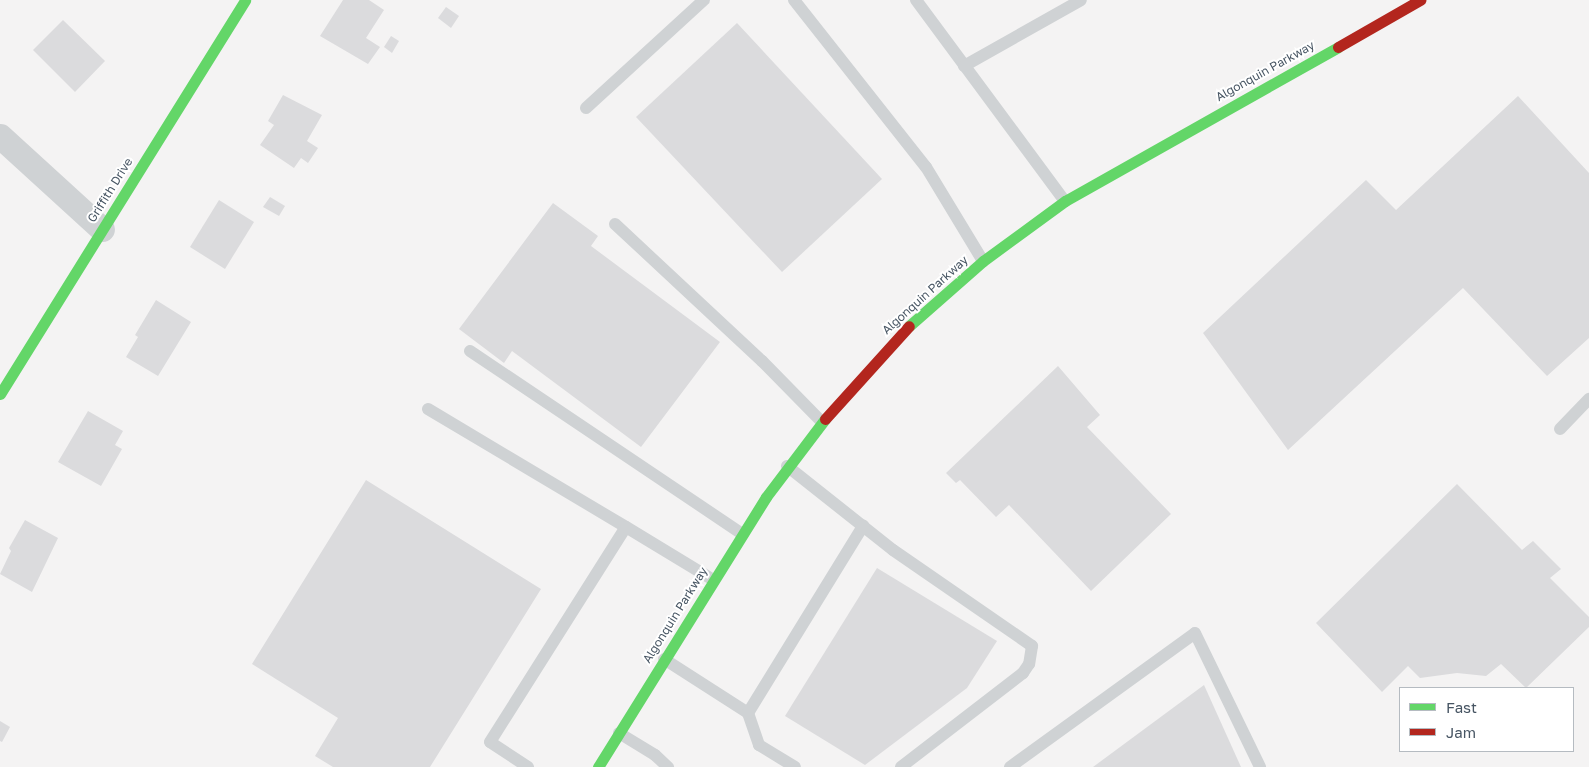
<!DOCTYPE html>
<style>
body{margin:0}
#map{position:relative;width:1589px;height:767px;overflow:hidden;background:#f4f3f3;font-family:"Golos Text",sans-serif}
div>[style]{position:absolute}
.building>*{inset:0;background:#dbdbdd}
.lane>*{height:12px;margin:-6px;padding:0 6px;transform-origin:6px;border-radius:6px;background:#cfd2d4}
.street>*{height:25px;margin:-12.5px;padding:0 12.5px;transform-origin:12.5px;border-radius:12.5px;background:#cfd2d4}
.fast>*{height:11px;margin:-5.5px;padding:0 5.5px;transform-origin:5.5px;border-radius:5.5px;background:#63d668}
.jam>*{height:11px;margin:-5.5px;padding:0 5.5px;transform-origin:5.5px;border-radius:5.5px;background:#b3261e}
span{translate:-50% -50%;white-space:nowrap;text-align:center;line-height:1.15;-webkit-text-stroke:4px #fff;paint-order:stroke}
.street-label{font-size:12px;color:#475563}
.legend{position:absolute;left:1399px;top:687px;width:175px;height:65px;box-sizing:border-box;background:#fff;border:1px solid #b5bbc1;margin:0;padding:6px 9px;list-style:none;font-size:15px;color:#475563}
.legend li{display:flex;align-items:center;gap:10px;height:25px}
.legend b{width:25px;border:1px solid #b5bbc1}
</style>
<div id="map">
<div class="building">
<i style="clip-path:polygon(343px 0,369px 0,384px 10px,366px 38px,380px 47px,368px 64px,320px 36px)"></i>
<i style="clip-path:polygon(446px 7px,459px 16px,451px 28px,438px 18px)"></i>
<i style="clip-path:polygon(63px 20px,105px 61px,75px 92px,33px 50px)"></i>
<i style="clip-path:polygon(737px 23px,882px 179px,782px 272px,636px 117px)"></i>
<i style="clip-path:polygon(391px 36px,399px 41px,392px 53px,384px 47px)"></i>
<i style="clip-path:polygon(283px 95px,322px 115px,307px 141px,318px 148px,308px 163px,301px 158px,294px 168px,260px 145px,274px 125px,268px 121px)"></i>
<i style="clip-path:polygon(1518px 96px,1589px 173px,1589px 338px,1547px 376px,1463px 288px,1288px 450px,1203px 333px,1366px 180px,1396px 210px)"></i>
<i style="clip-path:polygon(270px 197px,285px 206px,279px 216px,263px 207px)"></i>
<i style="clip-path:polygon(219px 200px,254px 222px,225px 269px,190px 247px)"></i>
<i style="clip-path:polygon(553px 203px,598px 236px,591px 246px,720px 342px,641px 447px,512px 351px,504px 363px,459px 329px)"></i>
<i style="clip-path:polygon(156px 300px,191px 322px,158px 376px,126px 357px,138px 337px,135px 335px)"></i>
<i style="clip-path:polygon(1058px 366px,1100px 415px,1087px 427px,1171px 514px,1091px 591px,1009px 505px,996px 517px,960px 480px,956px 483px,946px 473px)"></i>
<i style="clip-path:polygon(88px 411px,123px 431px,115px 445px,122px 449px,101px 486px,58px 462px)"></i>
<i style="clip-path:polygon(366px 480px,541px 589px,430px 767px,333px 767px,315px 756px,338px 718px,252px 664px)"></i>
<i style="clip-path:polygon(1457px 484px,1522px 550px,1533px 541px,1561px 569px,1550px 578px,1589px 617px,1589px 627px,1526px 688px,1501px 664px,1486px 676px,1457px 673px,1420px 678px,1408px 666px,1382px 692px,1316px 623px)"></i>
<i style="clip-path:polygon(25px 520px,58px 538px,32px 592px,0 574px,11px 551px,9px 548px)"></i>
<i style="clip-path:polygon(877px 568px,997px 641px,967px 688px,865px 765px,785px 716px)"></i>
<i style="clip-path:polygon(1204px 685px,1241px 767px,1093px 767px)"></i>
<i style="clip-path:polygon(0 721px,10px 727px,2px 742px,0 741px)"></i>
</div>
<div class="lane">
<i style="left:794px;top:0;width:213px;rotate:51.7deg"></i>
<i style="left:926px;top:167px;width:110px;rotate:58.8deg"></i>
<i style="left:916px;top:0;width:250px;rotate:53.5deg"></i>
<i style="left:964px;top:66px;width:134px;rotate:-29.4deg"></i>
<i style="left:586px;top:108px;width:160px;rotate:-42.5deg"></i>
<i style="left:615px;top:224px;width:201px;rotate:43deg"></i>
<i style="left:762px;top:361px;width:86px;rotate:45.5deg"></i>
<i style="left:470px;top:351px;width:328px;rotate:33.9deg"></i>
<i style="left:428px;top:409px;width:230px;rotate:30.8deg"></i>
<i style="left:1560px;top:429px;width:42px;rotate:-46deg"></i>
<i style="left:787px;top:466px;width:135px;rotate:38.4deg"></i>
<i style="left:893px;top:550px;width:169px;rotate:34.6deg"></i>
<i style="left:1032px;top:646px;width:18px;rotate:99deg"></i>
<i style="left:1029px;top:664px;width:11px;rotate:124deg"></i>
<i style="left:1023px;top:673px;width:154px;rotate:142.4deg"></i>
<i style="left:664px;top:659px;width:100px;rotate:32.7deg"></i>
<i style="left:748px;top:713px;width:34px;rotate:71deg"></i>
<i style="left:759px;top:745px;width:42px;rotate:31.4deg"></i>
<i style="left:748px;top:713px;width:220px;rotate:-58.4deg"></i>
<i style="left:619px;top:733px;width:42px;rotate:31.4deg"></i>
<i style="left:655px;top:755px;width:18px;rotate:43deg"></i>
<i style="left:528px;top:767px;width:45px;rotate:-146.7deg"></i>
<i style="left:490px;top:742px;width:254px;rotate:-57.7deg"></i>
<i style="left:626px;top:527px;width:102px;rotate:31.3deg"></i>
<i style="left:1010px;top:767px;width:228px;rotate:-35.9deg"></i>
<i style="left:1195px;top:633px;width:149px;rotate:64.1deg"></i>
</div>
<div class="street">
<i style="left:0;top:136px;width:138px;rotate:42.4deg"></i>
</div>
<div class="fast">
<i style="left:909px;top:326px;width:98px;rotate:-41.3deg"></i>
<i style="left:983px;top:261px;width:102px;rotate:-36.2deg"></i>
<i style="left:1065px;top:201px;width:313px;rotate:-29.4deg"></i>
<i style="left:0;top:394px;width:464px;rotate:-58.1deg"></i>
<i style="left:598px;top:767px;width:318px;rotate:-58.1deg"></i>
<i style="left:766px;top:497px;width:98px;rotate:-52.9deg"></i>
</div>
<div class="jam">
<i style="left:1338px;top:47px;width:95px;rotate:-29.8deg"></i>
<i style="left:825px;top:419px;width:125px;rotate:-47.9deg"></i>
</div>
<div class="street-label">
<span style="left:1265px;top:71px;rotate:-29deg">Algonquin Parkway</span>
<span style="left:110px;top:190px;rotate:-58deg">Griffith Drive</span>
<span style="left:925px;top:295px;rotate:-42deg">Algonquin Parkway</span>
<span style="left:675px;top:615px;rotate:-58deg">Algonquin Parkway</span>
</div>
<ul class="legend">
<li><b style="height:6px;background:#63d668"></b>Fast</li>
<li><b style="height:6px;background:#b3261e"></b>Jam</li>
</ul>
</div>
